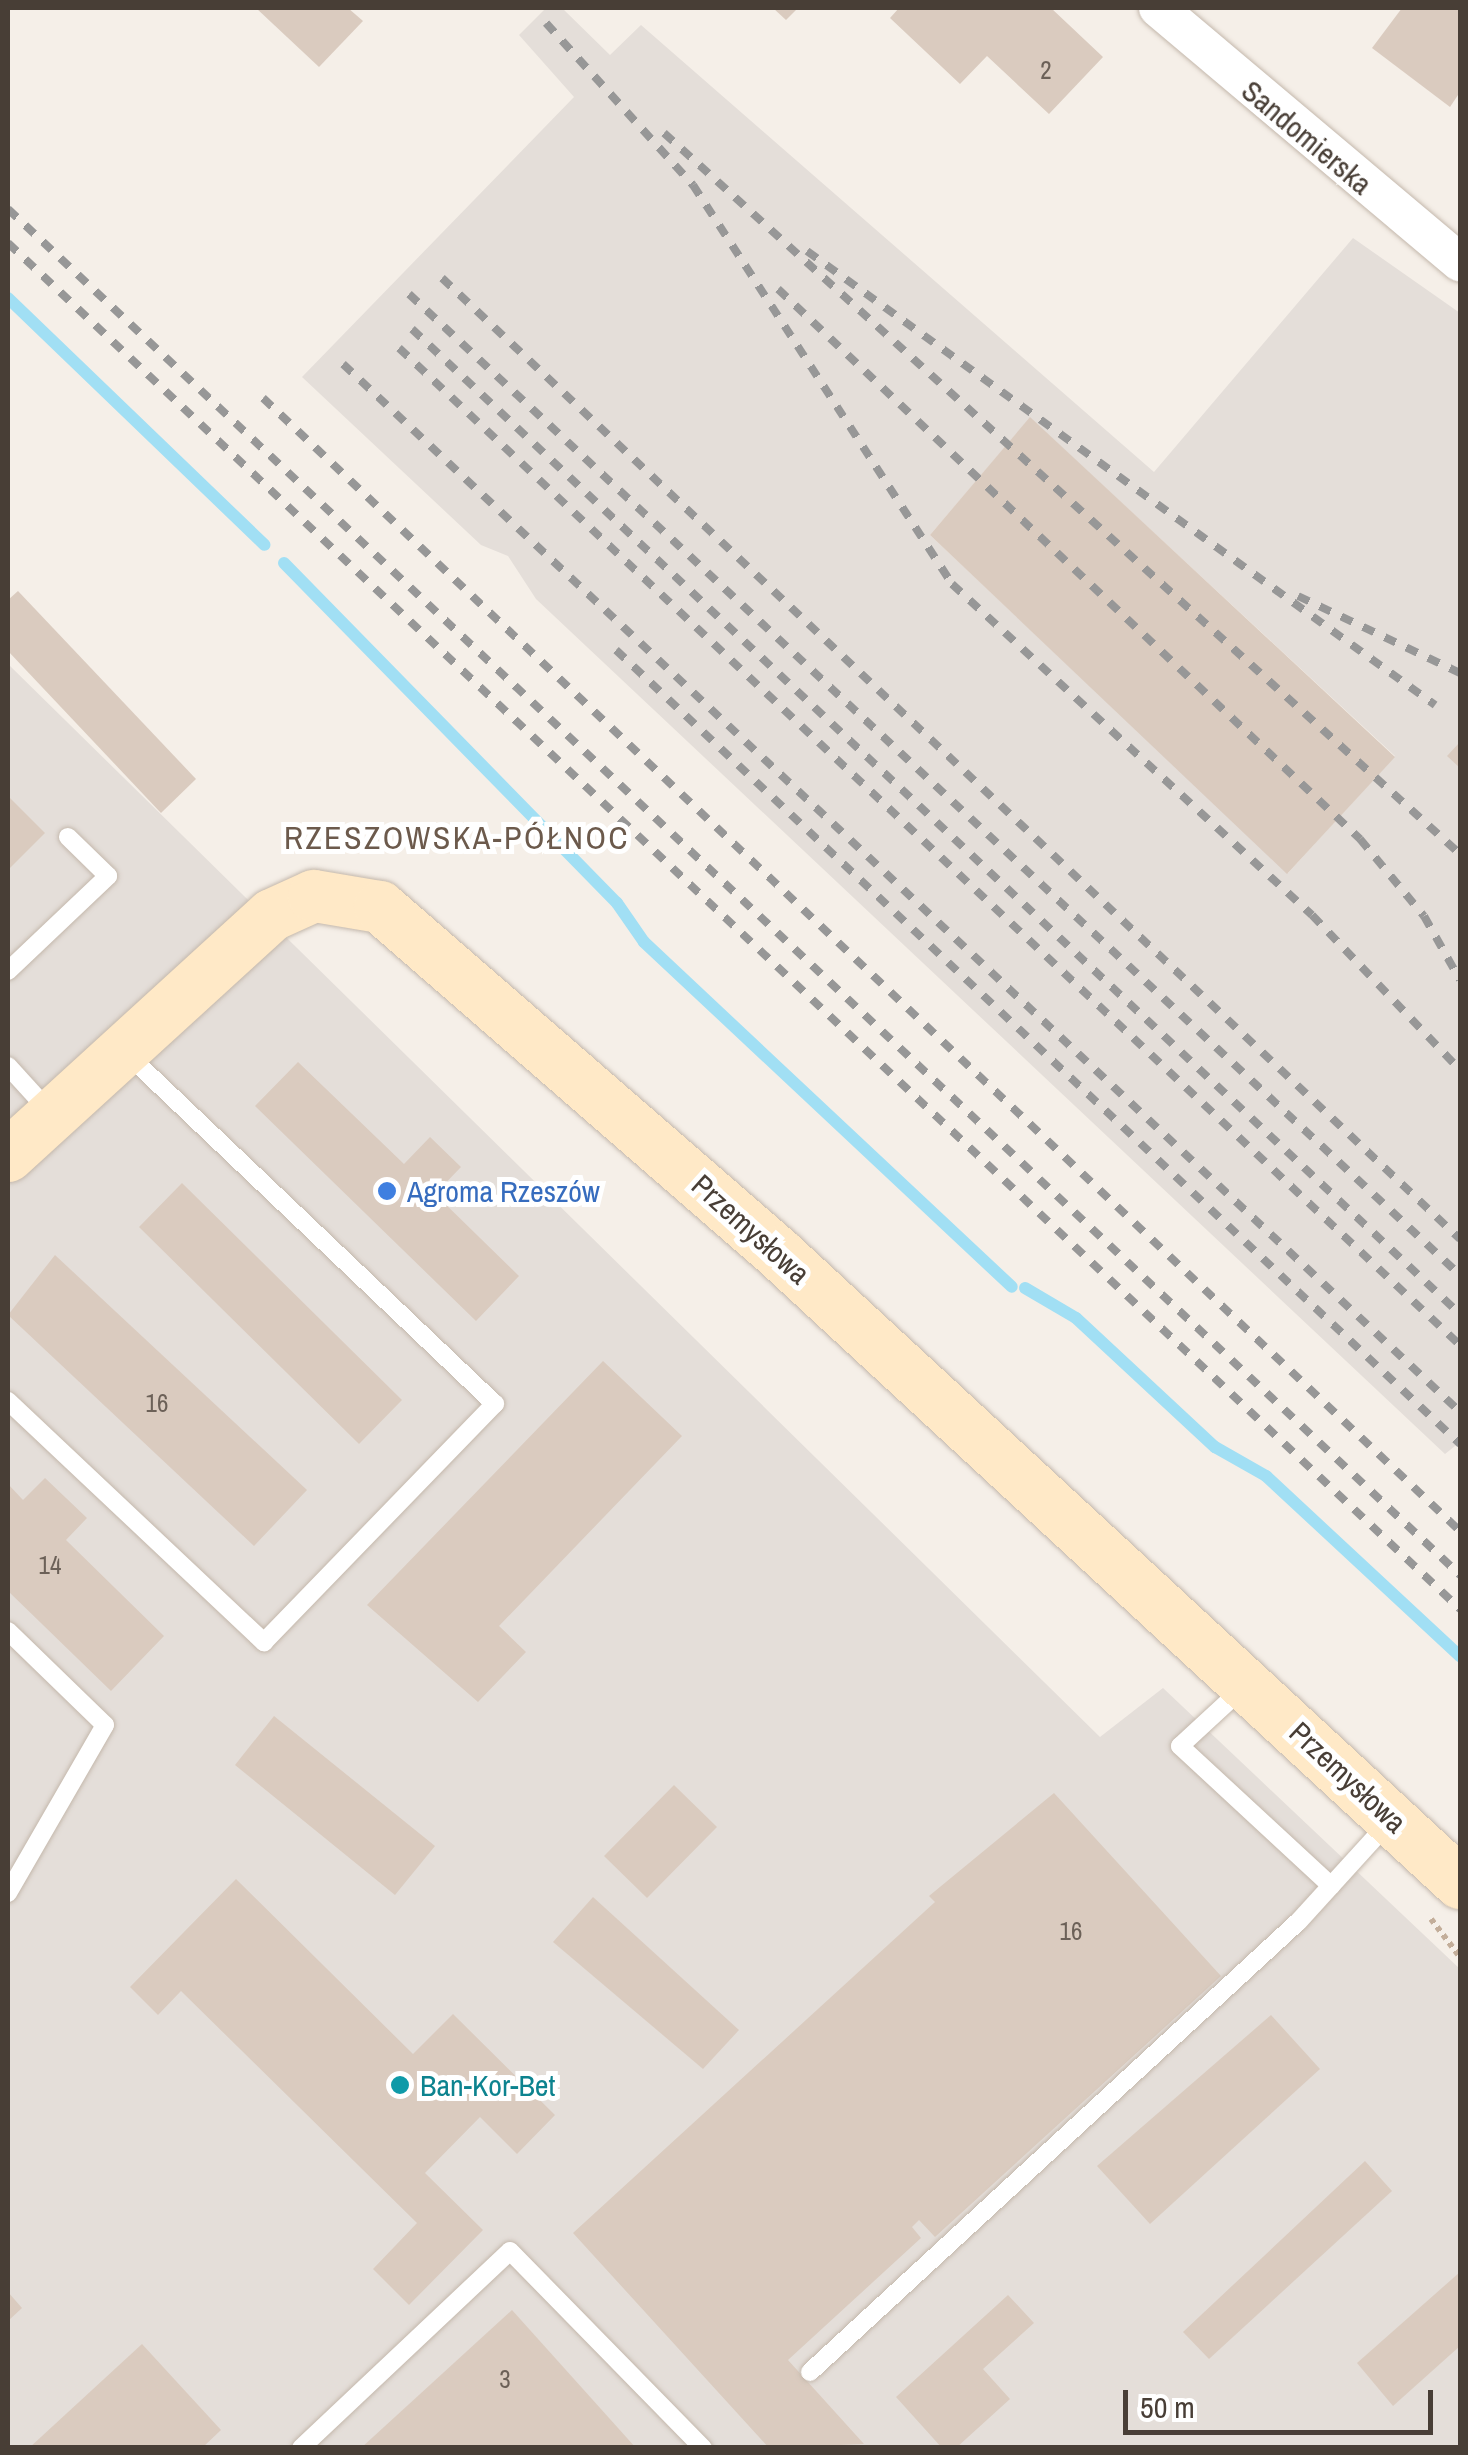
<!DOCTYPE html>
<meta charset="utf-8">
<style>
body{margin:0}
#map{position:relative;width:1468px;height:2455px;overflow:hidden;background:#f5efe8;font-family:"Archivo Narrow",sans-serif}
div>[style]{position:absolute}
.industrial>*{inset:0;background:#e4ded9}
.stream>*{height:12px;margin:-6px;padding:0 6px;transform-origin:6px;border-radius:6px;background:#a1dff4}
.building>*{inset:0;background:#dacbbf}
.path>*{height:6px;margin-top:-3px;transform-origin:0;background:repeating-linear-gradient(90deg,#c3ae9a 0 5px,transparent 0 10px)}
.roads{filter:drop-shadow(0 0 2px #c4b8ac) drop-shadow(0 0 2px #c4b8ac)}
.lane>*{height:18px;margin:-9px;padding:0 9px;transform-origin:9px;border-radius:9px;background:#fff}
.street>*{height:38px;margin:-19px;padding:0 19px;transform-origin:19px;border-radius:19px;background:#fff}
.secondary>*{height:52px;margin:-26px;padding:0 26px;transform-origin:26px;border-radius:26px;background:#ffe9c7}
.rail>*{height:8px;margin-top:-4px;transform-origin:0;background:repeating-linear-gradient(90deg,#979797 0 12px,transparent 0 24px)}
.dots>*{width:28px;height:28px;translate:-50% -50%;box-sizing:border-box;border:5px solid #fff;border-radius:50%}
span{translate:-50% -50%;white-space:nowrap;text-align:center;line-height:1.15;-webkit-text-stroke:10px #fff;paint-order:stroke}
.number-label{font-size:25px;color:#6c6158}
.number-label span{-webkit-text-stroke-width:0}
.street-label{font-size:30px;color:#483e36}
.shop-label{font-size:30px;color:#366cbe}
.left{translate:0 -50%;text-align:left}
.culture-label{font-size:30px;color:#0d838f}
.neighbourhood-label{font-size:32px;color:#6c5a4c;letter-spacing:2.5px}
.frame{position:absolute;inset:0;border:10px solid #483e36;pointer-events:none}
.scale{position:absolute;left:1123px;top:2390px;width:310px;height:45px;box-sizing:border-box;border:5px solid #483e36;border-top:0;padding-left:12px;font-size:30px;line-height:35px;white-space:nowrap;color:#483e36;-webkit-text-stroke:8px #fff;paint-order:stroke}
</style>
<div id="map">
<div class="industrial">
<i style="clip-path:polygon(evenodd,546px 8px,562px 8px,610px 55px,641px 25px,1154px 472px,1353px 238px,1460px 313px,1460px 1442px,1445px 1454px,536px 599px,508px 556px,481px 545px,302px 377px,574px 97px,519px 35px,546px 8px,1030px 418px,1395px 756px,1288px 873px,930px 535px,1030px 418px)"></i>
<i style="clip-path:polygon(8px 664px,1100px 1737px,1163px 1688px,1460px 1969px,1460px 2447px,8px 2447px)"></i>
</div>
<div class="stream">
<i style="left:8px;top:298px;width:356px;rotate:43.9deg"></i>
<i style="left:284px;top:563px;width:476px;rotate:45.6deg"></i>
<i style="left:617px;top:903px;width:47px;rotate:55.3deg"></i>
<i style="left:644px;top:942px;width:504px;rotate:43.15deg"></i>
<i style="left:1025px;top:1288px;width:59px;rotate:30.5deg"></i>
<i style="left:1076px;top:1318px;width:190px;rotate:42.9deg"></i>
<i style="left:1215px;top:1447px;width:59px;rotate:29.6deg"></i>
<i style="left:1266px;top:1476px;width:265px;rotate:42.9deg"></i>
</div>
<div class="building">
<i style="clip-path:polygon(256px 8px,348px 8px,363px 21px,319px 67px)"></i>
<i style="clip-path:polygon(773px 8px,798px 8px,786px 20px)"></i>
<i style="clip-path:polygon(899px 8px,1051px 8px,1103px 57px,1049px 114px,987px 56px,960px 84px,890px 18px)"></i>
<i style="clip-path:polygon(1402px 8px,1460px 8px,1460px 92px,1450px 107px,1372px 48px)"></i>
<i style="clip-path:polygon(1030px 417px,1395px 757px,1287px 874px,930px 535px)"></i>
<i style="clip-path:polygon(18px 591px,196px 779px,161px 813px,8px 651px,8px 600px)"></i>
<i style="clip-path:polygon(1460px 742px,1460px 768px,1447px 756px)"></i>
<i style="clip-path:polygon(8px 796px,45px 833px,8px 870px)"></i>
<i style="clip-path:polygon(298px 1062px,404px 1164px,430px 1137px,461px 1167px,435px 1194px,519px 1276px,476px 1321px,255px 1106px)"></i>
<i style="clip-path:polygon(182px 1183px,402px 1400px,359px 1444px,139px 1227px)"></i>
<i style="clip-path:polygon(55px 1255px,307px 1490px,254px 1546px,8px 1315px)"></i>
<i style="clip-path:polygon(603px 1361px,682px 1436px,499px 1626px,526px 1652px,478px 1702px,367px 1605px)"></i>
<i style="clip-path:polygon(45px 1478px,87px 1518px,66px 1540px,164px 1636px,111px 1691px,8px 1591px,8px 1484px,23px 1500px)"></i>
<i style="clip-path:polygon(274px 1716px,435px 1846px,395px 1895px,235px 1765px)"></i>
<i style="clip-path:polygon(674px 1785px,717px 1827px,647px 1898px,604px 1856px)"></i>
<i style="clip-path:polygon(1054px 1793px,1221px 1976px,935px 2237px,919px 2220px,912px 2227px,921px 2238px,788px 2360px,864px 2444px,769px 2448px,573px 2233px,935px 1902px,929px 1896px)"></i>
<i style="clip-path:polygon(236px 1879px,413px 2054px,453px 2014px,555px 2115px,517px 2154px,480px 2117px,425px 2173px,483px 2230px,409px 2305px,373px 2269px,417px 2223px,181px 1991px,158px 2015px,130px 1987px)"></i>
<i style="clip-path:polygon(593px 1897px,739px 2030px,703px 2069px,553px 1942px)"></i>
<i style="clip-path:polygon(1271px 2015px,1320px 2069px,1150px 2224px,1097px 2166px)"></i>
<i style="clip-path:polygon(1365px 2161px,1392px 2191px,1209px 2359px,1183px 2332px)"></i>
<i style="clip-path:polygon(1460px 2272px,1460px 2346px,1393px 2406px,1357px 2363px)"></i>
<i style="clip-path:polygon(8px 2292px,22px 2308px,8px 2321px)"></i>
<i style="clip-path:polygon(1008px 2295px,1034px 2323px,983px 2369px,1010px 2399px,956px 2448px,942px 2448px,896px 2397px)"></i>
<i style="clip-path:polygon(512px 2310px,636px 2448px,361px 2448px)"></i>
<i style="clip-path:polygon(142px 2344px,221px 2430px,202px 2448px,29px 2448px)"></i>
</div>
<div class="path">
<i style="left:1431px;top:1919px;width:48px;rotate:52.7deg"></i>
</div>
<div class="roads">
<div class="lane">
<i style="left:8px;top:971px;width:138px;rotate:-43.5deg"></i>
<i style="left:108px;top:876px;width:56px;rotate:-135.7deg"></i>
<i style="left:8px;top:1066px;width:61px;rotate:47.7deg"></i>
<i style="left:8px;top:1401px;width:352px;rotate:43.3deg"></i>
<i style="left:264px;top:1642px;width:332px;rotate:-45.9deg"></i>
<i style="left:495px;top:1404px;width:511px;rotate:-136.43deg"></i>
<i style="left:8px;top:1631px;width:135px;rotate:44.1deg"></i>
<i style="left:105px;top:1725px;width:194px;rotate:120deg"></i>
<i style="left:1244px;top:1687px;width:87px;rotate:137.3deg"></i>
<i style="left:1180px;top:1746px;width:206px;rotate:42.8deg"></i>
<i style="left:810px;top:2372px;width:665px;rotate:-42.69deg"></i>
<i style="left:1299px;top:1921px;width:134px;rotate:-47.7deg"></i>
<i style="left:301px;top:2448px;width:287px;rotate:-43.3deg"></i>
<i style="left:510px;top:2251px;width:276px;rotate:45.6deg"></i>
</div>
<div class="street">
<i style="left:1158px;top:8px;width:395px;rotate:40.1deg"></i>
</div>
<div class="secondary">
<i style="left:8px;top:1156px;width:357px;rotate:-42.4deg"></i>
<i style="left:272px;top:915px;width:46px;rotate:-24.3deg"></i>
<i style="left:314px;top:896px;width:67px;rotate:9.5deg"></i>
<i style="left:380px;top:907px;width:526px;rotate:40.99deg"></i>
<i style="left:777px;top:1252px;width:930px;rotate:42.73deg"></i>
</div>
</div>
<div class="rail">
<i style="left:546px;top:23px;width:219px;rotate:47.8deg"></i>
<i style="left:693px;top:185px;width:476px;rotate:57deg"></i>
<i style="left:952px;top:584px;width:489px;rotate:42.6deg"></i>
<i style="left:1312px;top:915px;width:214px;rotate:46.3deg"></i>
<i style="left:664px;top:133px;width:1074px;rotate:42.17deg"></i>
<i style="left:8px;top:209px;width:1994px;rotate:43.25deg"></i>
<i style="left:8px;top:243px;width:1994px;rotate:43.25deg"></i>
<i style="left:807px;top:251px;width:775px;rotate:35.86deg"></i>
<i style="left:442px;top:278px;width:1400px;rotate:43.35deg"></i>
<i style="left:778px;top:289px;width:801px;rotate:43.38deg"></i>
<i style="left:1360px;top:839px;width:100px;rotate:50.3deg"></i>
<i style="left:1424px;top:916px;width:73px;rotate:60.6deg"></i>
<i style="left:409px;top:294px;width:1438px;rotate:43.03deg"></i>
<i style="left:412px;top:329px;width:1438px;rotate:43.23deg"></i>
<i style="left:399px;top:348px;width:1456px;rotate:43.22deg"></i>
<i style="left:343px;top:364px;width:1532px;rotate:43.17deg"></i>
<i style="left:263px;top:398px;width:1648px;rotate:43.43deg"></i>
<i style="left:1298px;top:596px;width:179px;rotate:25.4deg"></i>
<i style="left:616px;top:650px;width:1159px;rotate:43.25deg"></i>
</div>
<div class="dots">
<i style="left:387px;top:1191px;background:#3f7fe0"></i>
<i style="left:400px;top:2085px;background:#0f9aa8"></i>
</div>
<div class="number-label">
<span style="left:1046px;top:70px">2</span>
<span style="left:157px;top:1403px">16</span>
<span style="left:50px;top:1565px">14</span>
<span style="left:1071px;top:1931px">16</span>
<span style="left:505px;top:2379px">3</span>
</div>
<div class="street-label">
<span style="left:1307px;top:137px;rotate:40deg">Sandomierska</span>
<span style="left:751px;top:1229px;rotate:42deg">Przemysłowa</span>
<span style="left:1348px;top:1777px;rotate:43deg">Przemysłowa</span>
</div>
<div class="shop-label">
<span class="left" style="left:407px;top:1191px">Agroma Rzeszów</span>
</div>
<div class="culture-label">
<span class="left" style="left:420px;top:2085px">Ban-Kor-Bet</span>
</div>
<div class="neighbourhood-label">
<span style="left:457px;top:838px">RZESZOWSKA-PÓŁNOC</span>
</div>
<div class="frame"></div>
<div class="scale">50 m</div>
</div>
